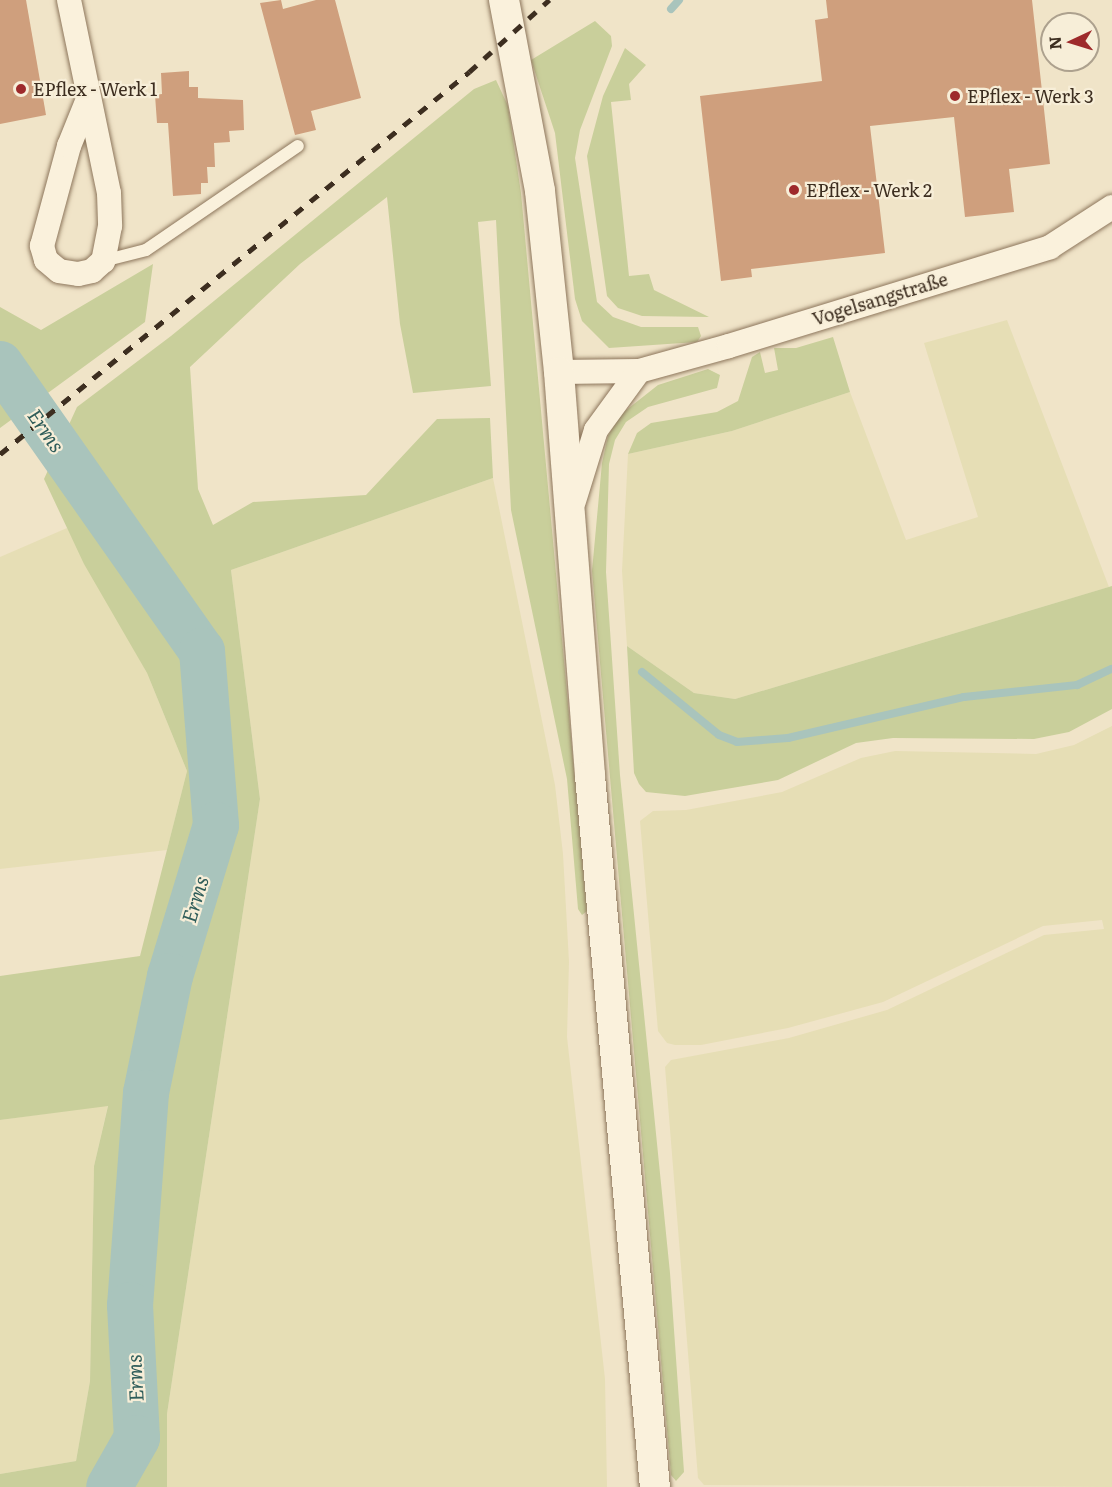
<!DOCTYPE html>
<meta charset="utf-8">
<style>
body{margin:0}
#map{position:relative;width:1112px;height:1487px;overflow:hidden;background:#f0e4c8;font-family:Literata,serif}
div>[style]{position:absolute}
.farmland>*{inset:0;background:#e6deb5}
.green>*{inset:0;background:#c9cf9b}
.stream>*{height:8px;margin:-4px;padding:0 4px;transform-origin:4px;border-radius:4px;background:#a9c4bc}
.river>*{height:46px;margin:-23px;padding:0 23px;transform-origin:23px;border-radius:23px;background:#a9c4bc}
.building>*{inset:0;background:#cf9f7d}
.roads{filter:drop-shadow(0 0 2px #8d765c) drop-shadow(0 0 2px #8d765c)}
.service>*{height:12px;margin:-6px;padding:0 6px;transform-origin:6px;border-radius:6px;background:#faf1dc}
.minor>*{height:24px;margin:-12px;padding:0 12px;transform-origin:12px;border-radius:12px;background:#faf1dc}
.tertiary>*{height:30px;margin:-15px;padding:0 15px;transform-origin:15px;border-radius:15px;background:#faf1dc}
.rail>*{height:4.5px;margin-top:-2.25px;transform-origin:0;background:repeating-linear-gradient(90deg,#3d2e20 0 10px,transparent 0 20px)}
.dots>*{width:16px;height:16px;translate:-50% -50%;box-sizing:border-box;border:3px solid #f7eed8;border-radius:50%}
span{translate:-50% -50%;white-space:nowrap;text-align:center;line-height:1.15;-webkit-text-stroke:4.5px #f7eed8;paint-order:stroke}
.poi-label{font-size:18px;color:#3d2e20}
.left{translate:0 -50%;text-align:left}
.street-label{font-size:18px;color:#3d2e20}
.water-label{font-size:20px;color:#2f5d5a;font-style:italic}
.north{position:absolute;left:1040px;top:12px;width:60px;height:60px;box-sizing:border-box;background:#f7eed8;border:2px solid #ada18e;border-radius:50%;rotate:266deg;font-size:16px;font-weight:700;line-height:24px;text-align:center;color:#3d2e20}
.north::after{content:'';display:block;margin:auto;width:21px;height:27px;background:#9e2a2b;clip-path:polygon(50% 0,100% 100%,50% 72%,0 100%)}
</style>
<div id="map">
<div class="farmland">
<i style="clip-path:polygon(1007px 320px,1109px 587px,735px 699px,694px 693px,627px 646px,622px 571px,628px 454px,732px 431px,850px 392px,906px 540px,978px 517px,924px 343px)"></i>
<i style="clip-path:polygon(493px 478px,555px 785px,563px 854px,569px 962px,567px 1037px,605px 1379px,607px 1487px,167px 1487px,167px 1414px,260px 799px,231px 570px)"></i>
<i style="clip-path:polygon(67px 528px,147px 673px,187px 771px,167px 850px,0 869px,0 557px)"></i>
<i style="clip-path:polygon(1112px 726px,1112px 1487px,704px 1485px,698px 1478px,665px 1067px,671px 1060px,789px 1038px,887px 1010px,1044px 935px,1104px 929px,1102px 920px,1043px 926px,883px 1002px,788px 1028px,701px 1045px,675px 1045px,667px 1043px,658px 1031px,640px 821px,653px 811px,686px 810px,782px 792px,861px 758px,895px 751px,1036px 754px,1074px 745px)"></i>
<i style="clip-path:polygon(108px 1105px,94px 1166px,90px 1381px,76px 1461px,0 1474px,0 1120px)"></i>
</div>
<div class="green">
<i style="clip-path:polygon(595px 21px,611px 36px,612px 46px,580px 130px,575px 158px,597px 302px,613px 317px,641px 327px,698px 327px,701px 336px,697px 342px,609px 348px,582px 321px,575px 299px,555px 133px,531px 60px)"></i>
<i style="clip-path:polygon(625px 48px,646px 65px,629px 84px,631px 100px,611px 102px,629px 276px,649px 274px,654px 290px,709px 317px,642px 316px,618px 308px,607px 296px,587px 156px,603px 96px)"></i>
<i style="clip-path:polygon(496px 80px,508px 106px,521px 193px,587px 911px,582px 915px,578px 909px,567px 779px,511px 510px,496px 220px,478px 222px,491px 386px,413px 393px,400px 324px,387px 197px,300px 264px,190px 367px,198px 489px,213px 525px,253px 502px,366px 495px,437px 419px,490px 418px,493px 478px,231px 570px,260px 799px,167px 1414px,167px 1487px,0 1487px,0 1474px,76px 1461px,90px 1381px,94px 1166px,108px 1106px,0 1120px,0 976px,140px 956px,187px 771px,147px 673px,84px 564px,44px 479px,77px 407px,171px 336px,474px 89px)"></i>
<i style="clip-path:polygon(153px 264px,145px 322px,0 428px,0 307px,41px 330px)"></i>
<i style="clip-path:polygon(833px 337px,850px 392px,732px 431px,628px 454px,637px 433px,651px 423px,717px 412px,738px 401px,752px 357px,760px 352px,765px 373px,778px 370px,774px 348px,796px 348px)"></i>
<i style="clip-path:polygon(708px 369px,720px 375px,717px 388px,648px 407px,626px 422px,615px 440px,609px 464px,606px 572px,620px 775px,670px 1273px,684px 1472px,676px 1481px,671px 1475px,592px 571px,602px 463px,608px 436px,620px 415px,658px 385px)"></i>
<i style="clip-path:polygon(1112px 586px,1112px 709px,1069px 732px,1034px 739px,893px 738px,856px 743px,778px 780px,685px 796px,646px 792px,639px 784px,634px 773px,627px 646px,694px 693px,735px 699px)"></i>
</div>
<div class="stream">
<i style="left:671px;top:9px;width:12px;rotate:-48deg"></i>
<i style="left:642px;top:672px;width:99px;rotate:39.3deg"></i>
<i style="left:719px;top:735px;width:19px;rotate:21deg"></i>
<i style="left:737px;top:742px;width:51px;rotate:-4.5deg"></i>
<i style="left:788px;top:738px;width:181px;rotate:-13.1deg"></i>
<i style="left:964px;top:697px;width:114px;rotate:-6.1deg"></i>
<i style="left:1077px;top:685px;width:38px;rotate:-25deg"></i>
</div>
<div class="river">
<i style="left:0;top:364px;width:351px;rotate:54.9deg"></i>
<i style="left:202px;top:651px;width:175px;rotate:85.4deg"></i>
<i style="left:216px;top:825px;width:158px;rotate:106.9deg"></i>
<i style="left:170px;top:976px;width:119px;rotate:101.6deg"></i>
<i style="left:146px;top:1093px;width:213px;rotate:94.3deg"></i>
<i style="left:130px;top:1305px;width:133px;rotate:87deg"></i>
<i style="left:137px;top:1438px;width:56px;rotate:119.7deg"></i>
</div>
<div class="building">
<i style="clip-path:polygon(0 0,26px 0,46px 115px,0 124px)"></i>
<i style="clip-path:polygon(281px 0,283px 9px,316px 0,335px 0,361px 98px,311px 111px,316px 130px,295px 135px,260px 3px)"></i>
<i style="clip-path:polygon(826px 0,1032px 0,1050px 164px,1009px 169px,1014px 212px,965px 217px,954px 117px,870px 126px,885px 253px,751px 269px,752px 277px,721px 281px,700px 96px,822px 81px,815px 20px,828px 18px)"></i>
<i style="clip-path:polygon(189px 71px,189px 87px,198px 87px,198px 98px,243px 100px,244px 130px,229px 131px,230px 142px,214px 143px,215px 167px,207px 167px,208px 183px,201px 183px,201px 194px,173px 196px,168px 123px,157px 123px,155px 95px,162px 94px,161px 73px)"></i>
</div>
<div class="roads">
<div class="service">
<i style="left:103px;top:261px;width:44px;rotate:-14.3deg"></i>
<i style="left:146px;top:250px;width:184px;rotate:-34.4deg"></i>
</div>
<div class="minor">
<i style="left:69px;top:0;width:197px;rotate:78.3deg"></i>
<i style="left:109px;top:193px;width:33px;rotate:88deg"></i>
<i style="left:110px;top:226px;width:36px;rotate:101deg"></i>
<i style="left:103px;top:261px;width:15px;rotate:138deg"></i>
<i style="left:92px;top:271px;width:14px;rotate:168deg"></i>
<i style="left:78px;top:274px;width:19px;rotate:-171deg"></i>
<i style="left:59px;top:271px;width:17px;rotate:-140deg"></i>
<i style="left:46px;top:260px;width:15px;rotate:-106deg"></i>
<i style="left:42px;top:246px;width:104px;rotate:-74.9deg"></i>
<i style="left:69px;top:146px;width:51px;rotate:-68deg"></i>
<i style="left:559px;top:372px;width:80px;rotate:-0.7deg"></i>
<i style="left:639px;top:371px;width:93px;rotate:-15.5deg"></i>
<i style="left:729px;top:346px;width:336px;rotate:-17.1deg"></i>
<i style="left:1050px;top:247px;width:74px;rotate:-32.8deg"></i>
<i style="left:574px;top:501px;width:74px;rotate:-72.8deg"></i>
<i style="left:596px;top:430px;width:73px;rotate:-53.9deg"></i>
</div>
<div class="tertiary">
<i style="left:504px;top:0;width:194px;rotate:79.3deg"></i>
<i style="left:540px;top:191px;width:182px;rotate:84deg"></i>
<i style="left:559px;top:372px;width:405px;rotate:85.6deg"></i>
<i style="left:590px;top:776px;width:714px;rotate:84.78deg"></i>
</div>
</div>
<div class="rail">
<i style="left:0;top:454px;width:605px;rotate:-39.16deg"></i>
<i style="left:469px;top:72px;width:108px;rotate:-42deg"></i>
</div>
<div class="dots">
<i style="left:21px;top:89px;background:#9e2a2b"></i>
<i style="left:955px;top:96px;background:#9e2a2b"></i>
<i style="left:794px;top:190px;background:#9e2a2b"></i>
</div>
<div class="poi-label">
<span class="left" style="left:33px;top:89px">EPflex - Werk 1</span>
<span class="left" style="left:967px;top:96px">EPflex - Werk 3</span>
<span class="left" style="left:806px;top:190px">EPflex - Werk 2</span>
</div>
<div class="street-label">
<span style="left:880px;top:299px;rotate:-17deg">Vogelsangstraße</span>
</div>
<div class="water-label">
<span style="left:47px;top:430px;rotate:55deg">Erms</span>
<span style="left:194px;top:899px;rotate:-73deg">Erms</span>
<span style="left:134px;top:1378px;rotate:-93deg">Erms</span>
</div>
<div class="north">N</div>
</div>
